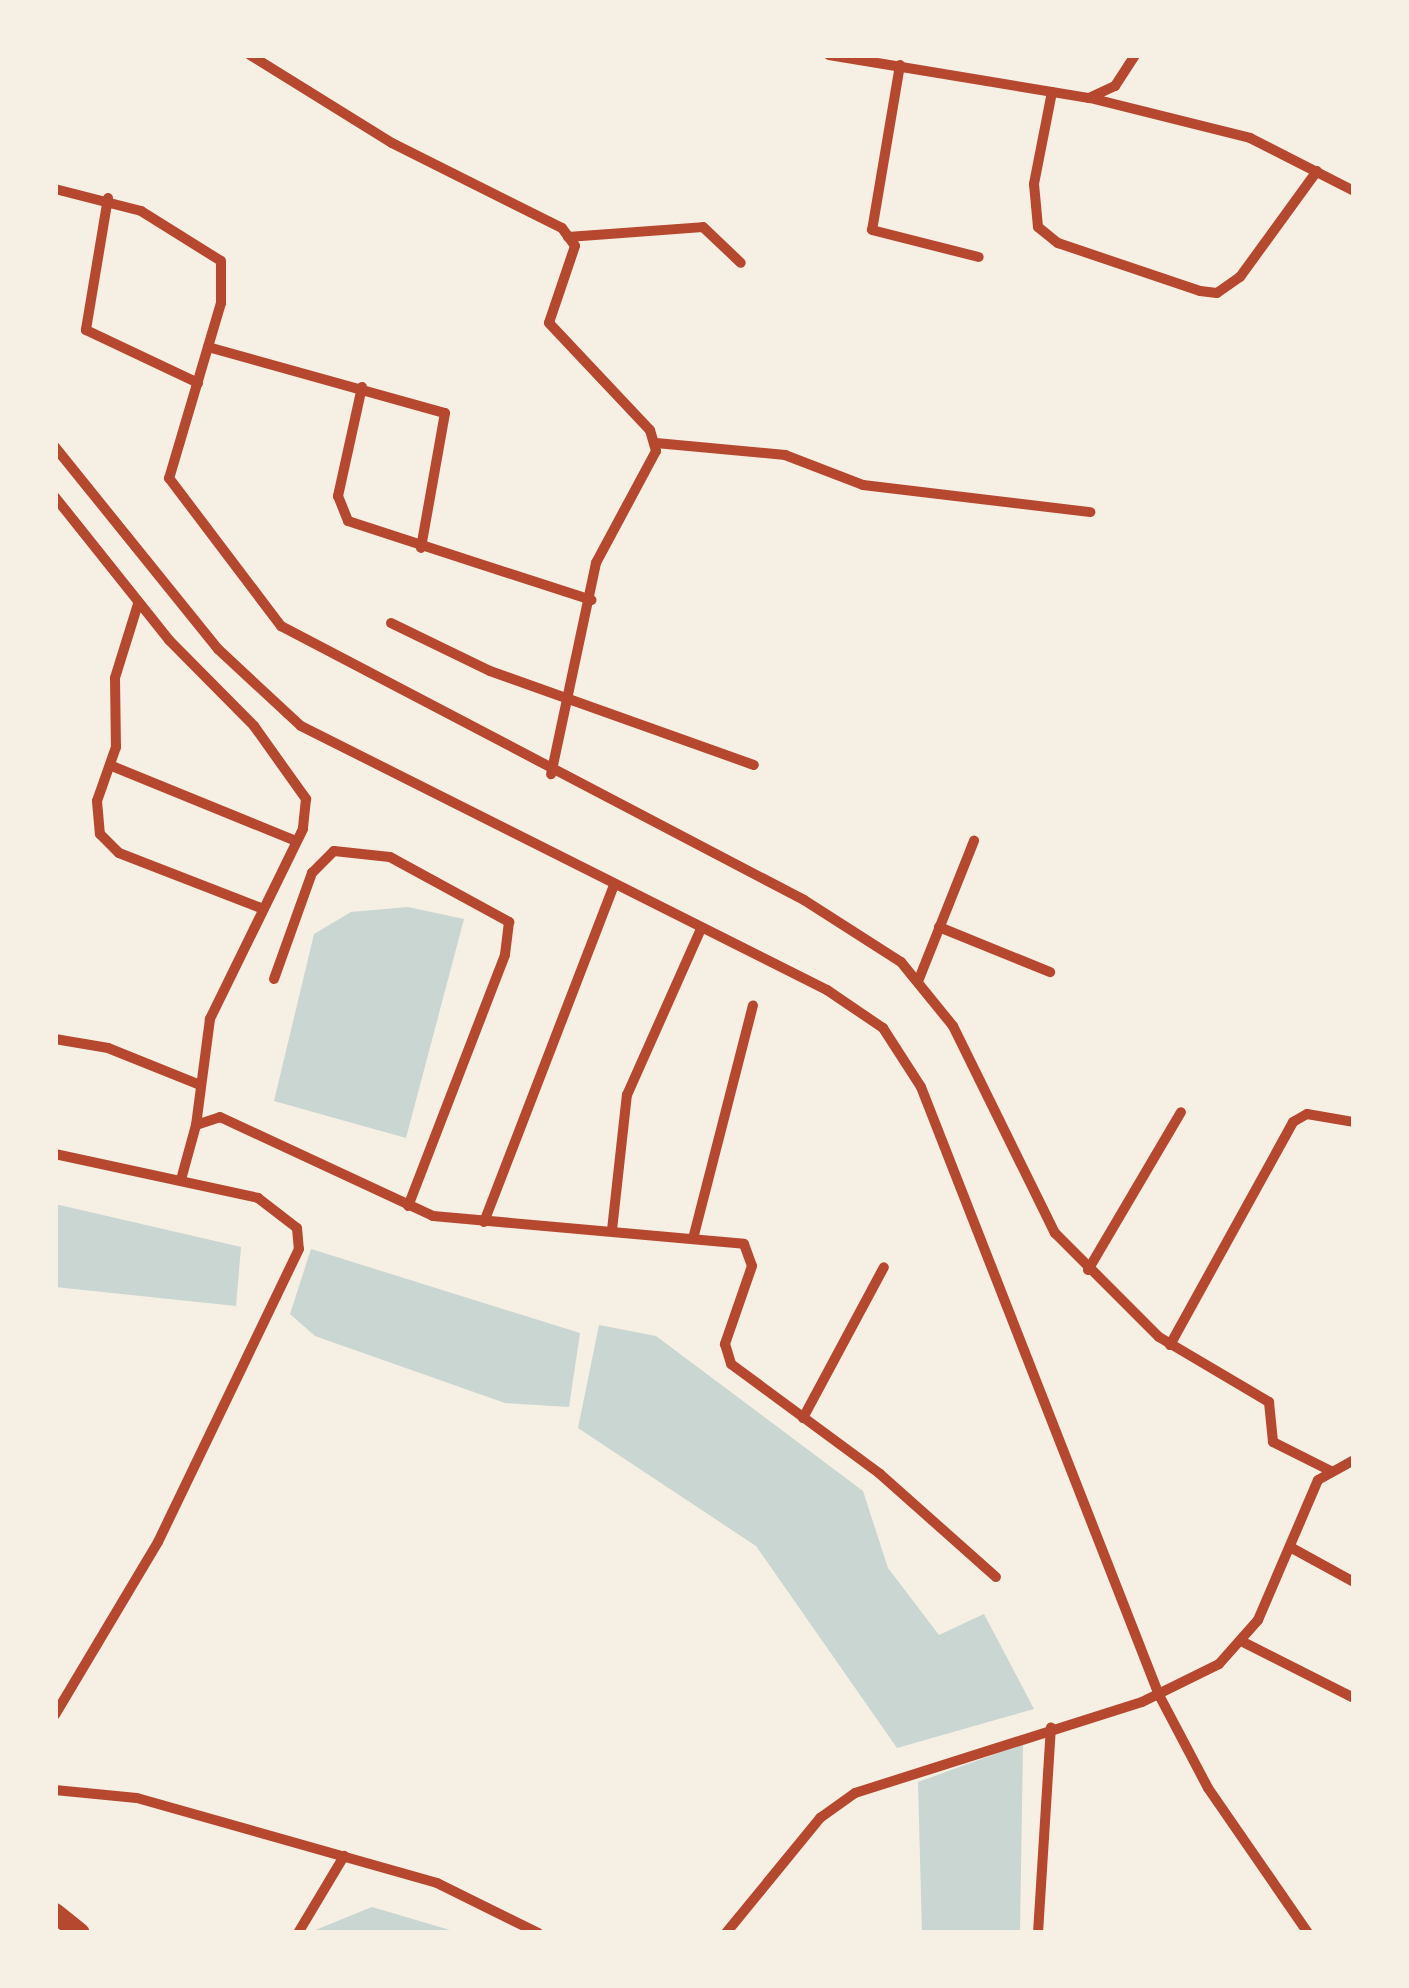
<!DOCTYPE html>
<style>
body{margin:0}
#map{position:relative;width:1409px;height:1988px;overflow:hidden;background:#f6efe4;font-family:"Public Sans",sans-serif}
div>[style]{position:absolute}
.water>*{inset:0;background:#c9d6d2}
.minor>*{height:10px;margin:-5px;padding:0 5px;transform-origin:5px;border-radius:5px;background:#b5482f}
.primary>*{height:20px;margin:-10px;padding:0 10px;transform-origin:10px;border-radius:10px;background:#b5482f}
span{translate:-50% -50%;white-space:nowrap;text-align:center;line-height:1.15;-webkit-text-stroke:10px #f6efe4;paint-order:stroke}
.frame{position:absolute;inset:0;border:58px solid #f6efe4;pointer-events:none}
</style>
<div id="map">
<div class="water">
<i style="clip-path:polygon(408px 907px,464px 919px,406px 1138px,274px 1101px,314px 934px,351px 912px)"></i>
<i style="clip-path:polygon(55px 1204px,241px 1247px,236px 1306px,55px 1287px)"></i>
<i style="clip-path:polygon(311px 1249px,580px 1333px,569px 1407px,505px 1403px,315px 1336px,290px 1314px)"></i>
<i style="clip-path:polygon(599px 1325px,656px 1336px,863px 1491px,888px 1568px,939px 1635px,984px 1614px,1034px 1709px,897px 1748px,756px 1546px,578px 1428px)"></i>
<i style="clip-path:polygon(1023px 1744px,1020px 1933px,922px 1933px,918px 1782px)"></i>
<i style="clip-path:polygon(372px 1907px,460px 1933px,308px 1933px)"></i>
</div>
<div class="minor">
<i style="left:250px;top:55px;width:167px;rotate:31.8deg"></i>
<i style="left:392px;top:143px;width:190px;rotate:26.6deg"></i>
<i style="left:562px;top:228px;width:22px;rotate:54deg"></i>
<i style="left:575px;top:246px;width:81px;rotate:108.7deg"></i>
<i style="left:549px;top:323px;width:147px;rotate:46.7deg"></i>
<i style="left:650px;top:430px;width:22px;rotate:74deg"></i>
<i style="left:656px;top:451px;width:127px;rotate:118.2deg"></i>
<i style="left:596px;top:563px;width:216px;rotate:102deg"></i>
<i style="left:829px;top:55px;width:264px;rotate:9.4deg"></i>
<i style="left:1089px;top:98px;width:29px;rotate:-25deg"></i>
<i style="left:1115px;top:86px;width:37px;rotate:-57deg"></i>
<i style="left:900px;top:65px;width:167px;rotate:99.6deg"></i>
<i style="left:872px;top:230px;width:110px;rotate:14.2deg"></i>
<i style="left:1052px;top:92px;width:94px;rotate:101.1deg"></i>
<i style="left:1034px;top:184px;width:43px;rotate:84.7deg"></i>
<i style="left:1038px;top:227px;width:26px;rotate:39deg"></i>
<i style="left:1058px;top:243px;width:150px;rotate:18.7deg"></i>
<i style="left:1200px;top:291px;width:17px;rotate:7deg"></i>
<i style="left:1217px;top:293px;width:28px;rotate:-35deg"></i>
<i style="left:1240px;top:277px;width:131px;rotate:-54deg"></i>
<i style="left:1090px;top:98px;width:165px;rotate:14deg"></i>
<i style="left:1250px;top:138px;width:117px;rotate:27deg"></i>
<i style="left:55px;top:189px;width:89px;rotate:14.3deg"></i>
<i style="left:141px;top:211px;width:94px;rotate:32deg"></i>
<i style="left:221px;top:261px;width:42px;rotate:90deg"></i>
<i style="left:221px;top:303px;width:183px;rotate:106.5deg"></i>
<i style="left:169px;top:478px;width:186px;rotate:52.9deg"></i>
<i style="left:281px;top:626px;width:590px;rotate:27.65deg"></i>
<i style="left:804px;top:900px;width:115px;rotate:32.6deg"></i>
<i style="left:901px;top:962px;width:82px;rotate:50.9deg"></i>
<i style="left:953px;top:1026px;width:231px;rotate:63.8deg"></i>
<i style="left:1055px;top:1233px;width:147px;rotate:45deg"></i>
<i style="left:1159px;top:1337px;width:128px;rotate:30.6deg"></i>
<i style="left:1269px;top:1402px;width:40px;rotate:84.3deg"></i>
<i style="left:1273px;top:1442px;width:65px;rotate:26.6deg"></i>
<i style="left:108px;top:198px;width:134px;rotate:99.5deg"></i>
<i style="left:86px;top:330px;width:124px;rotate:25.3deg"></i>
<i style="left:568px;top:237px;width:135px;rotate:-4.2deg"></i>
<i style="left:703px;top:227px;width:52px;rotate:43.5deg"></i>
<i style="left:208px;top:347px;width:246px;rotate:15.6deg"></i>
<i style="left:445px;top:413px;width:137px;rotate:100.1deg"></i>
<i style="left:362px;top:387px;width:112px;rotate:102.4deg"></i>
<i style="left:338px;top:496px;width:27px;rotate:68deg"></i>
<i style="left:348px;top:521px;width:256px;rotate:18deg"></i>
<i style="left:656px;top:443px;width:130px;rotate:5.3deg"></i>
<i style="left:785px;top:455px;width:84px;rotate:21deg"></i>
<i style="left:863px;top:485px;width:229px;rotate:6.8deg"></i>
<i style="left:55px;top:447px;width:260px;rotate:51.1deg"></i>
<i style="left:218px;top:649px;width:113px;rotate:42.9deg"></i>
<i style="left:301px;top:726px;width:589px;rotate:26.65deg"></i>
<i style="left:827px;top:990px;width:68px;rotate:34.2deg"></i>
<i style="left:883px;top:1028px;width:70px;rotate:57.2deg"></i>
<i style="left:921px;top:1087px;width:653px;rotate:68.62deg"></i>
<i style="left:1159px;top:1695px;width:105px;rotate:62.2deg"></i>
<i style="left:1208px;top:1788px;width:176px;rotate:55.4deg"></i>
<i style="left:55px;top:497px;width:183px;rotate:51.4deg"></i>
<i style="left:169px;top:640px;width:121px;rotate:45.3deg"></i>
<i style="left:254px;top:726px;width:90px;rotate:54.5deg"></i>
<i style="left:306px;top:799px;width:30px;rotate:96deg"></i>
<i style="left:303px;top:829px;width:212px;rotate:116.1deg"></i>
<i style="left:210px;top:1019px;width:107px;rotate:97.5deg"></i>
<i style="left:138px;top:604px;width:77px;rotate:107.3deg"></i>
<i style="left:115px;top:678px;width:69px;rotate:89.2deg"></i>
<i style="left:116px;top:747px;width:57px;rotate:109.4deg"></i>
<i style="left:97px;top:801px;width:33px;rotate:85deg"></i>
<i style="left:100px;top:834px;width:27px;rotate:45deg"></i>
<i style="left:119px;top:853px;width:152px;rotate:21.2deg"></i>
<i style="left:391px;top:623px;width:110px;rotate:25.9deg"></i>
<i style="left:490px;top:671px;width:280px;rotate:19.6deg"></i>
<i style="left:112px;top:766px;width:199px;rotate:22.2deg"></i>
<i style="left:939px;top:927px;width:120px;rotate:22.1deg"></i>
<i style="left:274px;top:979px;width:113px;rotate:-70.3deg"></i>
<i style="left:312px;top:873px;width:31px;rotate:-45deg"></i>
<i style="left:334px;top:851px;width:56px;rotate:6.1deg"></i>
<i style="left:390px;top:857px;width:136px;rotate:28.6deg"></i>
<i style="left:509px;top:922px;width:33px;rotate:97deg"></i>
<i style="left:505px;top:955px;width:269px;rotate:111.1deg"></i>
<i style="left:919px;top:979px;width:149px;rotate:-68.3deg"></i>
<i style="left:55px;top:1039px;width:54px;rotate:9.6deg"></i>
<i style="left:108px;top:1048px;width:99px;rotate:21.9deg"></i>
<i style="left:55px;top:1154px;width:208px;rotate:12.2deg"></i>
<i style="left:258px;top:1198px;width:49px;rotate:37.6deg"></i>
<i style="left:297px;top:1228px;width:21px;rotate:85deg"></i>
<i style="left:299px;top:1249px;width:325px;rotate:115.7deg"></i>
<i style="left:158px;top:1542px;width:201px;rotate:120.8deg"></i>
<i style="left:182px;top:1176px;width:53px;rotate:-74.6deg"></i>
<i style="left:196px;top:1125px;width:25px;rotate:-18deg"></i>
<i style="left:220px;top:1117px;width:235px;rotate:24.9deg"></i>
<i style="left:433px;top:1216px;width:312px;rotate:5.1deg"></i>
<i style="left:744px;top:1244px;width:23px;rotate:70deg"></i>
<i style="left:752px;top:1266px;width:83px;rotate:109.1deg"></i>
<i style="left:725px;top:1344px;width:21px;rotate:73deg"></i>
<i style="left:731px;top:1364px;width:185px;rotate:36.4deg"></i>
<i style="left:880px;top:1474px;width:155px;rotate:41.6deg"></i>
<i style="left:484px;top:1222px;width:361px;rotate:-68.9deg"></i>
<i style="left:612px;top:1230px;width:136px;rotate:-83.7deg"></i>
<i style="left:627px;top:1095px;width:182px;rotate:-66deg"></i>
<i style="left:694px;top:1235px;width:237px;rotate:-75.6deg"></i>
<i style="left:1088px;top:1270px;width:183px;rotate:-59.5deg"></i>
<i style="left:1170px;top:1345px;width:255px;rotate:-61.1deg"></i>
<i style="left:1293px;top:1122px;width:16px;rotate:-30deg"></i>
<i style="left:1307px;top:1114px;width:48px;rotate:9.7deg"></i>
<i style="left:803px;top:1418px;width:171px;rotate:-61.8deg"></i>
<i style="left:1290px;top:1547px;width:73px;rotate:28.7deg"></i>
<i style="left:1245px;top:1643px;width:122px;rotate:26.8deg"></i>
<i style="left:55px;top:1790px;width:82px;rotate:5.6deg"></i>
<i style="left:137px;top:1798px;width:312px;rotate:15.8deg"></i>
<i style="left:437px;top:1883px;width:113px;rotate:26.3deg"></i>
<i style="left:298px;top:1933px;width:90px;rotate:-59.1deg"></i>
<i style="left:726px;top:1933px;width:149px;rotate:-50.7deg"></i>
<i style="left:820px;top:1818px;width:43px;rotate:-35.5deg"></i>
<i style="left:855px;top:1793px;width:301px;rotate:-17.6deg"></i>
<i style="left:1142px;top:1702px;width:86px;rotate:-26.3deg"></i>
<i style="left:1219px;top:1664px;width:59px;rotate:-48.4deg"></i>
<i style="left:1258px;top:1620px;width:152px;rotate:-66.8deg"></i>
<i style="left:1318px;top:1480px;width:41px;rotate:-29.1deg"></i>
<i style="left:1038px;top:1933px;width:206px;rotate:-86.4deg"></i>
</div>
<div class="primary">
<i style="left:55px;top:1913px;width:32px;rotate:39deg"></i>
</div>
<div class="frame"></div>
</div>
